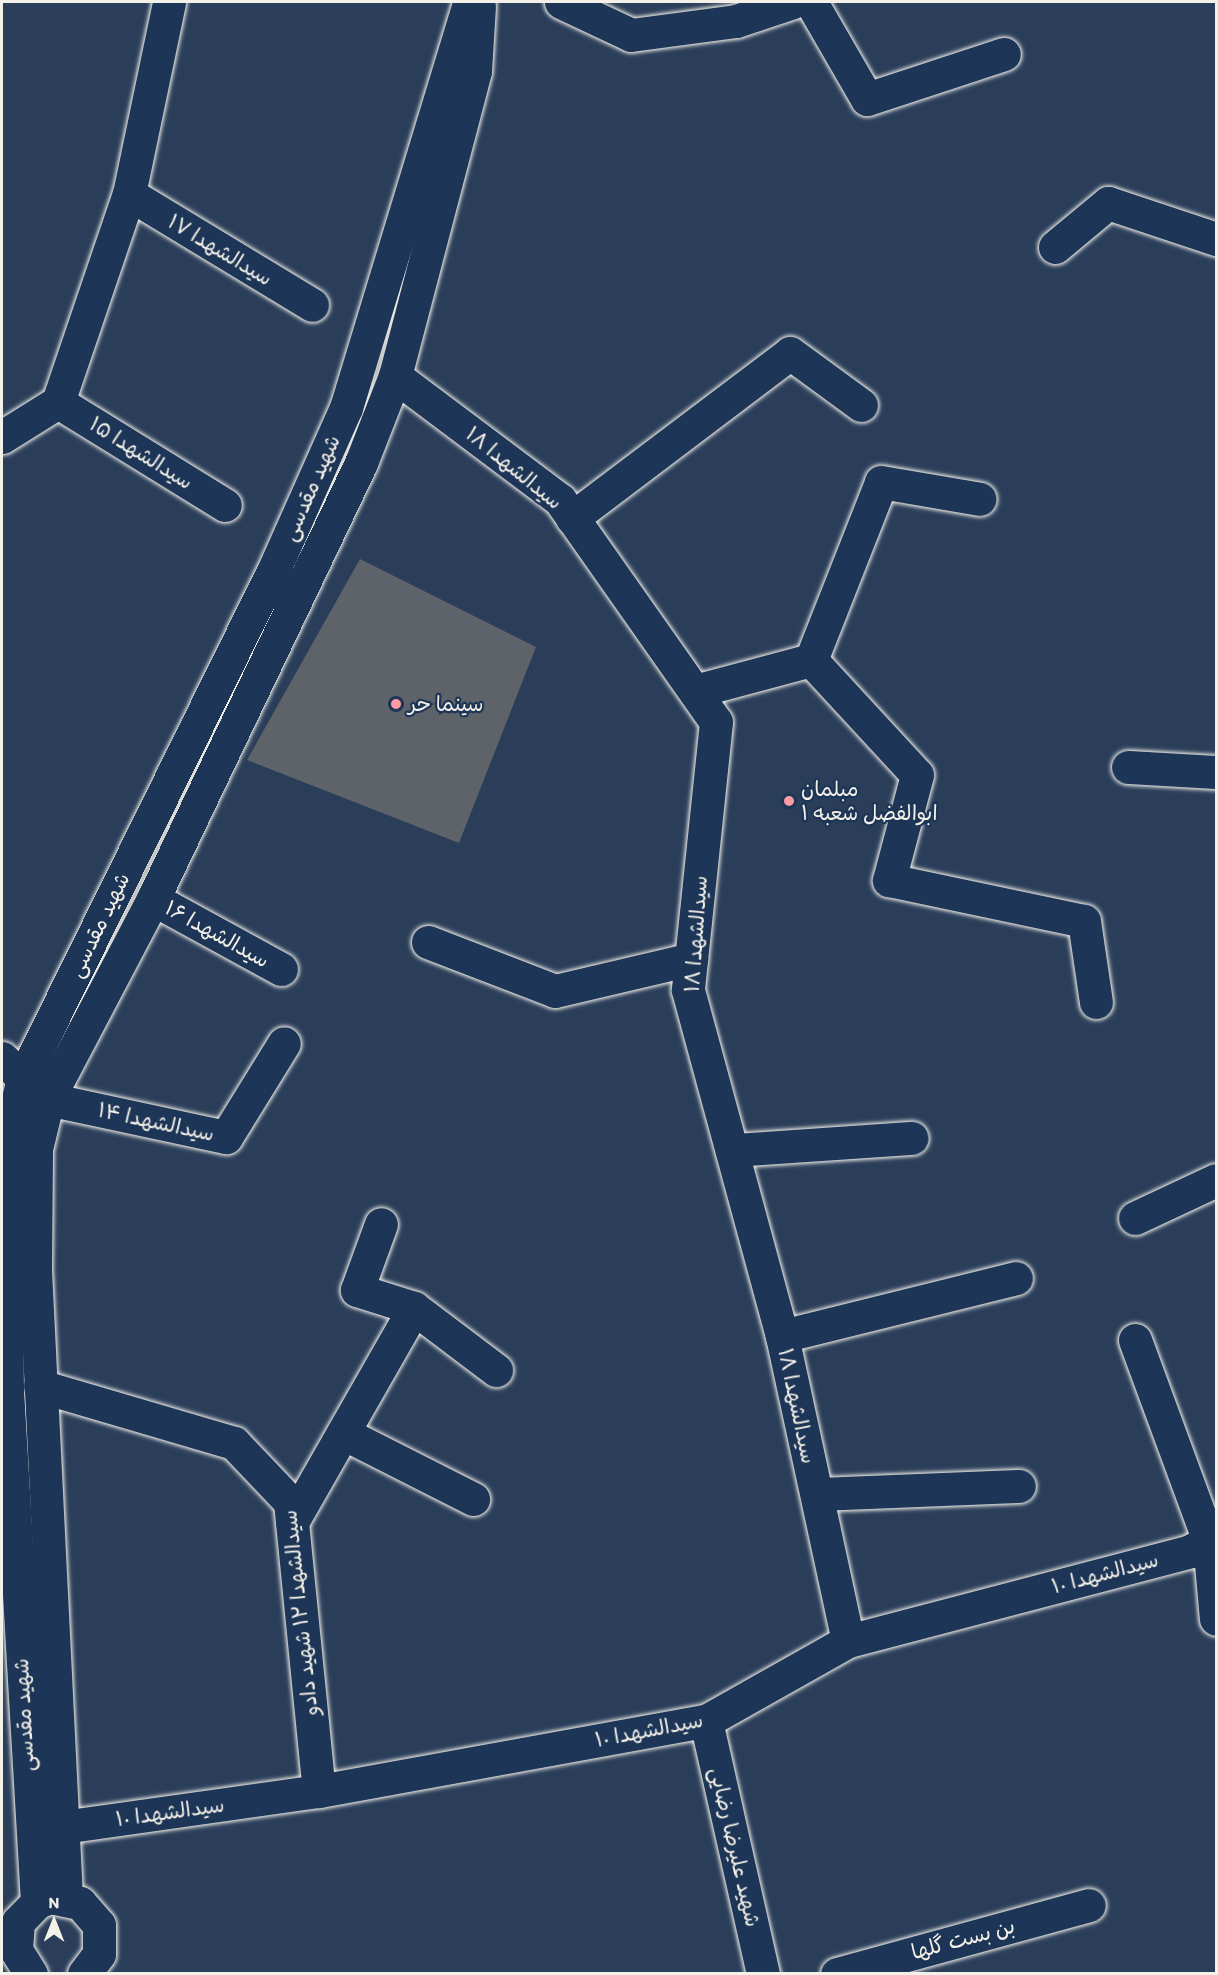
<!DOCTYPE html>
<meta charset="utf-8">
<style>
body{margin:0}
#map{position:relative;width:1218px;height:1975px;overflow:hidden;background:#2a3e5a;font-family:Itim,"Playpen Sans Arabic",sans-serif}
div>[style]{position:absolute}
.building>*{inset:0;background:#5d6368}
.roads{filter:drop-shadow(0 0 2px #f4f1e8) drop-shadow(0 0 2px #f4f1e8)}
.street>*{height:33px;margin:-16.5px;padding:0 16.5px;transform-origin:16.5px;border-radius:16.5px;background:#1d3557}
.secondary>*{height:33px;margin:-16.5px;padding:0 16.5px;transform-origin:16.5px;border-radius:16.5px;background:#1d3557}
.dots>*{width:16px;height:16px;translate:-50% -50%;box-sizing:border-box;border:3px solid #1d3557;border-radius:50%}
span{translate:-50% -50%;white-space:nowrap;text-align:center;line-height:1.15;-webkit-text-stroke:4.5px #1d3557;paint-order:stroke}
.street-label{font-size:21px;color:#f4f1e8}
.poi-label{font-size:21px;color:#f4f1e8}
.left{translate:0 -50%;text-align:left}
.frame{position:absolute;inset:0;border:3px solid #f4f1e8;pointer-events:none}
.north{position:absolute;left:24px;top:1891px;width:60px;height:60px;-webkit-text-stroke:4px #1d3557;paint-order:stroke;rotate:0deg;font-size:16px;font-weight:700;line-height:24px;text-align:center;color:#f4f1e8}
.north::after{content:'';display:block;margin:auto;width:21px;height:27px;background:#f4f1e8;clip-path:polygon(50% 0,100% 100%,50% 72%,0 100%)}
</style>
<div id="map">
<div class="building">
<i style="clip-path:polygon(360px 559px,536px 647px,459px 843px,247px 760px)"></i>
</div>
<div class="roads">
<div class="street">
<i style="left:811px;top:2px;width:112px;rotate:60deg"></i>
<i style="left:867px;top:99px;width:144px;rotate:-18.2deg"></i>
<i style="left:129px;top:194px;width:214px;rotate:31.2deg"></i>
<i style="left:1055px;top:247px;width:69px;rotate:-39.7deg"></i>
<i style="left:1108px;top:203px;width:114px;rotate:18.4deg"></i>
<i style="left:395px;top:376px;width:206px;rotate:36.9deg"></i>
<i style="left:560px;top:500px;width:271px;rotate:54.9deg"></i>
<i style="left:716px;top:722px;width:269px;rotate:96deg"></i>
<i style="left:688px;top:990px;width:359px;rotate:74.8deg"></i>
<i style="left:782px;top:1336px;width:312px;rotate:77.8deg"></i>
<i style="left:58px;top:402px;width:196px;rotate:31.7deg"></i>
<i style="left:2px;top:437px;width:66px;rotate:-32deg"></i>
<i style="left:58px;top:402px;width:220px;rotate:-71.2deg"></i>
<i style="left:129px;top:194px;width:196px;rotate:-78.2deg"></i>
<i style="left:572px;top:518px;width:273px;rotate:-37.1deg"></i>
<i style="left:790px;top:353px;width:88px;rotate:36.2deg"></i>
<i style="left:811px;top:660px;width:191px;rotate:-68.5deg"></i>
<i style="left:881px;top:482px;width:100px;rotate:9.7deg"></i>
<i style="left:695px;top:691px;width:120px;rotate:-15deg"></i>
<i style="left:811px;top:660px;width:156px;rotate:47.3deg"></i>
<i style="left:917px;top:775px;width:109px;rotate:104.9deg"></i>
<i style="left:889px;top:880px;width:199px;rotate:11.9deg"></i>
<i style="left:1084px;top:921px;width:82px;rotate:81.6deg"></i>
<i style="left:1128px;top:767px;width:88px;rotate:3.3deg"></i>
<i style="left:153px;top:899px;width:146px;rotate:28.7deg"></i>
<i style="left:428px;top:942px;width:136px;rotate:21.1deg"></i>
<i style="left:555px;top:991px;width:140px;rotate:-13.2deg"></i>
<i style="left:2px;top:1058px;width:29px;rotate:44deg"></i>
<i style="left:48px;top:1099px;width:182px;rotate:12.1deg"></i>
<i style="left:226px;top:1137px;width:110px;rotate:-58.3deg"></i>
<i style="left:734px;top:1150px;width:178px;rotate:-3.9deg"></i>
<i style="left:1135px;top:1218px;width:89px;rotate:-25.1deg"></i>
<i style="left:414px;top:1308px;width:103px;rotate:37.1deg"></i>
<i style="left:782px;top:1336px;width:241px;rotate:-13.9deg"></i>
<i style="left:1135px;top:1340px;width:214px;rotate:69.8deg"></i>
<i style="left:1209px;top:1541px;width:78px;rotate:84.9deg"></i>
<i style="left:40px;top:1386px;width:202px;rotate:16.4deg"></i>
<i style="left:234px;top:1443px;width:81px;rotate:46.5deg"></i>
<i style="left:290px;top:1502px;width:290px;rotate:84.3deg"></i>
<i style="left:343px;top:1433px;width:146px;rotate:26.9deg"></i>
<i style="left:817px;top:1494px;width:202px;rotate:-2.3deg"></i>
<i style="left:292px;top:1522px;width:246px;rotate:-60.3deg"></i>
<i style="left:414px;top:1308px;width:60px;rotate:-162.5deg"></i>
<i style="left:357px;top:1290px;width:70px;rotate:-70deg"></i>
<i style="left:706px;top:1721px;width:259px;rotate:77.3deg"></i>
<i style="left:62px;top:1827px;width:260px;rotate:-8deg"></i>
<i style="left:319px;top:1791px;width:393px;rotate:-10.3deg"></i>
<i style="left:706px;top:1721px;width:163px;rotate:-29.4deg"></i>
<i style="left:848px;top:1641px;width:354px;rotate:-14.7deg"></i>
<i style="left:1190px;top:1551px;width:30px;rotate:-28deg"></i>
<i style="left:837px;top:1974px;width:261px;rotate:-15.3deg"></i>
</div>
<div class="secondary">
<i style="left:561px;top:2px;width:77px;rotate:25.2deg"></i>
<i style="left:631px;top:35px;width:106px;rotate:-7.6deg"></i>
<i style="left:736px;top:21px;width:60px;rotate:-18.4deg"></i>
<i style="left:66px;top:1897px;width:629px;rotate:-92.83deg"></i>
<i style="left:35px;top:1269px;width:120px;rotate:-89.5deg"></i>
<i style="left:36px;top:1149px;width:51px;rotate:-76.5deg"></i>
<i style="left:48px;top:1099px;width:226px;rotate:-62.3deg"></i>
<i style="left:153px;top:899px;width:483px;rotate:-64.5deg"></i>
<i style="left:361px;top:463px;width:93px;rotate:-68.7deg"></i>
<i style="left:395px;top:376px;width:315px;rotate:-75.3deg"></i>
<i style="left:475px;top:71px;width:65px;rotate:-86.5deg"></i>
<i style="left:37px;top:1902px;width:514px;rotate:-93.35deg"></i>
<i style="left:7px;top:1389px;width:183px;rotate:-90.6deg"></i>
<i style="left:5px;top:1206px;width:79px;rotate:-85.7deg"></i>
<i style="left:11px;top:1127px;width:50px;rotate:-76.2deg"></i>
<i style="left:23px;top:1078px;width:572px;rotate:-63.75deg"></i>
<i style="left:276px;top:565px;width:172px;rotate:-66deg"></i>
<i style="left:346px;top:408px;width:424px;rotate:-73.1deg"></i>
<i style="left:31px;top:1974px;width:28px;rotate:-122deg"></i>
<i style="left:16px;top:1950px;width:28px;rotate:-86deg"></i>
<i style="left:18px;top:1922px;width:28px;rotate:-46deg"></i>
<i style="left:37px;top:1902px;width:15px;rotate:-20deg"></i>
<i style="left:51px;top:1897px;width:30px;rotate:12deg"></i>
<i style="left:80px;top:1903px;width:29px;rotate:49deg"></i>
<i style="left:99px;top:1925px;width:29px;rotate:90deg"></i>
<i style="left:99px;top:1954px;width:25px;rotate:127deg"></i>
</div>
</div>
<div class="dots">
<i style="left:396px;top:704px;background:#ff9aa2"></i>
<i style="left:789px;top:801px;background:#ff9aa2"></i>
</div>
<div class="street-label">
<span style="left:220px;top:250px;rotate:31deg">سیدالشهدا ۱۷</span>
<span style="left:141px;top:453px;rotate:32deg">سیدالشهدا ۱۵</span>
<span style="left:514px;top:468px;rotate:39deg">سیدالشهدا ۱۸</span>
<span style="left:311px;top:488px;rotate:-66deg">شهید مقدسی</span>
<span style="left:99px;top:925px;rotate:-64deg">شهید مقدسی</span>
<span style="left:217px;top:934px;rotate:29deg">سیدالشهدا ۱۶</span>
<span style="left:696px;top:934px;rotate:-86deg">سیدالشهدا ۱۸</span>
<span style="left:156px;top:1122px;rotate:12deg">سیدالشهدا ۱۴</span>
<span style="left:797px;top:1406px;rotate:78deg">سیدالشهدا ۱۸</span>
<span style="left:1105px;top:1573px;rotate:-15deg">سیدالشهدا ۱۰</span>
<span style="left:300px;top:1613px;rotate:-96deg">سیدالشهدا ۱۲ شهید دادو</span>
<span style="left:24px;top:1715px;rotate:-93deg">شهید مقدسی</span>
<span style="left:649px;top:1730px;rotate:-11deg">سیدالشهدا ۱۰</span>
<span style="left:170px;top:1812px;rotate:-8deg">سیدالشهدا ۱۰</span>
<span style="left:735px;top:1847px;rotate:77deg">شهید علیرضا رضایی</span>
<span style="left:963px;top:1939px;rotate:-15deg">بن بست گلها</span>
</div>
<div class="poi-label">
<span class="left" style="left:408px;top:704px">سینما حر</span>
<span class="left" style="left:801px;top:801px">مبلمان<br>ابوالفضل شعبه ۱</span>
</div>
<div class="frame"></div>
<div class="north">N</div>
</div>
